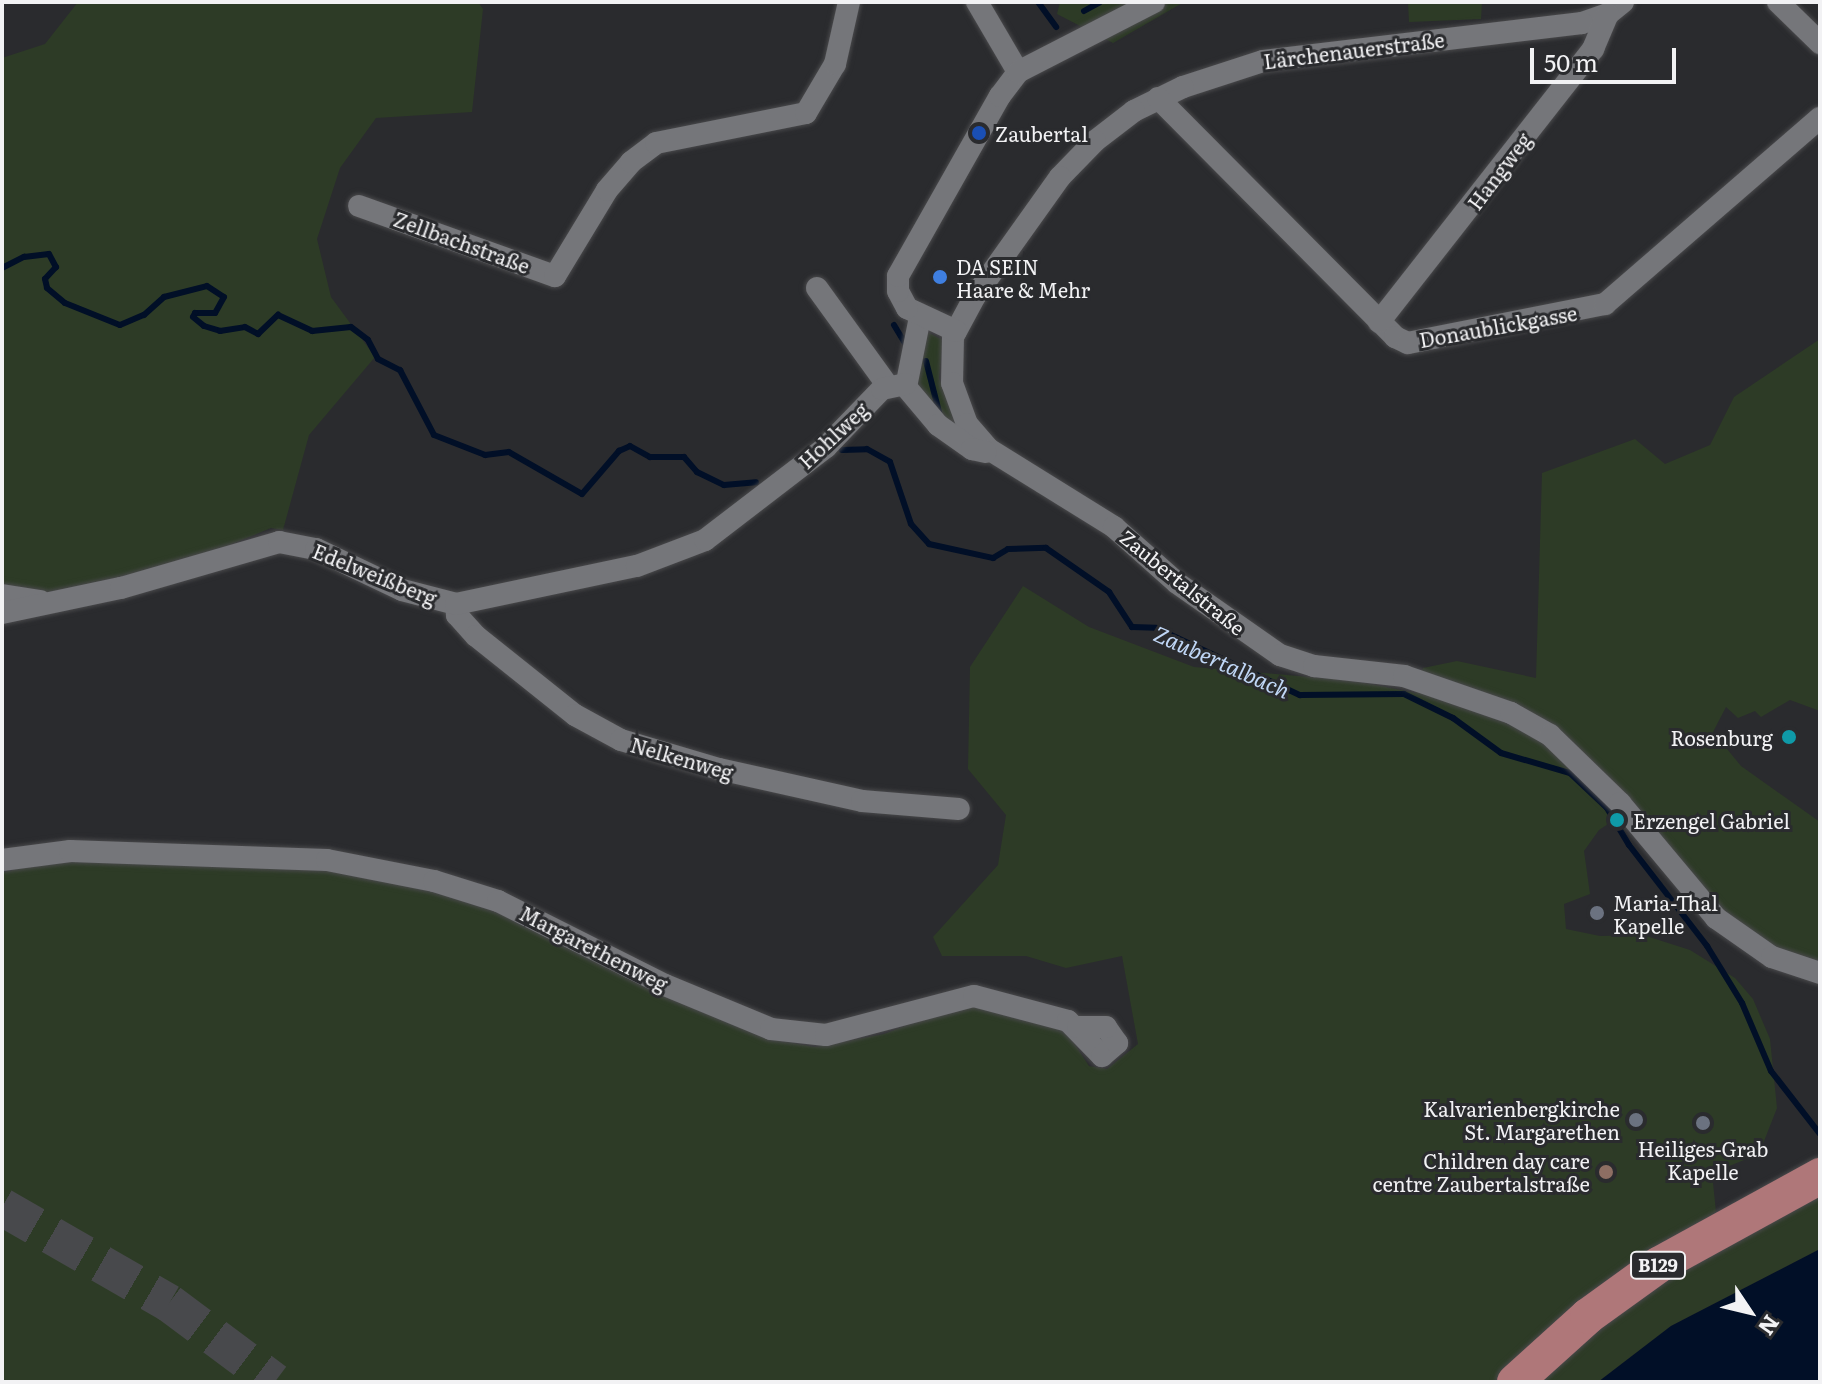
<!DOCTYPE html>
<meta charset="utf-8">
<style>
body{margin:0}
#map{position:relative;width:1822px;height:1384px;overflow:hidden;background:#2a2b2e;font-family:Literata,serif}
div>[style]{position:absolute}
.green>*{inset:0;background:#2d3b26}
.water>*{inset:0;background:#010f27}
.stream>*{height:6px;margin:-3px;padding:0 3px;transform-origin:3px;border-radius:3px;background:#010f27}
.trunk-tunnel>*{height:38px;margin-top:-19px;transform-origin:0;background:repeating-linear-gradient(90deg,#48494c 0 38px,transparent 0 57px)}
.roads{filter:drop-shadow(0 0 2px #49494b) drop-shadow(0 0 2px #49494b)}
.minor>*{height:22px;margin:-11px;padding:0 11px;transform-origin:11px;border-radius:11px;background:#75767a}
.primary>*{height:36px;margin:-18px;padding:0 18px;transform-origin:18px;border-radius:18px;background:#af7779}
.dots>*{width:22px;height:22px;translate:-50% -50%;box-sizing:border-box;border:4px solid #2a2b2e;border-radius:50%}
span{translate:-50% -50%;white-space:nowrap;text-align:center;line-height:1.15;-webkit-text-stroke:6px #2a2b2e;paint-order:stroke}
.shield-label span{padding:2px 6px;background:#2a2b2e;border:2px solid;border-radius:6px;-webkit-text-stroke-width:0}
.shield-label{font-size:18px;color:#f2f2f4;font-weight:700}
.street-label{font-size:20px;color:#f2f2f4}
.poi-label{font-size:20px;color:#f2f2f4}
.left{translate:0 -50%;text-align:left}
.right{translate:-100% -50%;text-align:right}
.water-label{font-size:22px;color:#c0d7f6;font-style:italic}
.frame{position:absolute;inset:0;border:4px solid #f2f2f4;pointer-events:none}
.north{position:absolute;left:1710px;top:1272px;width:80px;height:80px;-webkit-text-stroke:6px #2a2b2e;paint-order:stroke;rotate:125deg;font-size:22px;font-weight:700;line-height:32px;text-align:center;color:#f2f2f4}
.north::after{content:'';display:block;margin:auto;width:28px;height:36px;background:#f2f2f4;clip-path:polygon(50% 0,100% 100%,50% 72%,0 100%)}
.scale{position:absolute;left:1530px;top:48px;width:146px;height:36px;box-sizing:border-box;border:4px solid #f2f2f4;border-top:0;padding-left:10px;font-size:24px;line-height:28px;white-space:nowrap;color:#f2f2f4;-webkit-text-stroke:6px #2a2b2e;paint-order:stroke}
</style>
<div id="map">
<div class="green">
<i style="clip-path:polygon(78px 2px,478px 2px,483px 9px,472px 112px,376px 118px,340px 168px,317px 239px,331px 297px,375px 357px,309px 435px,283px 530px,271px 528px,200px 557px,52px 594px,2px 589px,2px 58px,45px 44px)"></i>
<i style="clip-path:polygon(1060px 2px,1184px 2px,1113px 43px,1057px 14px)"></i>
<i style="clip-path:polygon(1408px 2px,1482px 2px,1481px 19px,1409px 22px)"></i>
<i style="clip-path:polygon(919px 328px,943px 340px,939px 378px,960px 434px,923px 398px,917px 380px)"></i>
<i style="clip-path:polygon(1820px 339px,1820px 711px,1790px 700px,1761px 717px,1755px 711px,1738px 718px,1726px 707px,1713px 732px,1741px 766px,1820px 822px,1820px 961px,1783px 951px,1742px 927px,1620px 816px,1599px 830px,1584px 851px,1590px 894px,1564px 904px,1566px 929px,1600px 936px,1643px 935px,1690px 950px,1735px 978px,1753px 999px,1770px 1039px,1777px 1108px,1759px 1154px,1712px 1173px,1716px 1212px,1643px 1257px,1494px 1382px,2px 1382px,2px 873px,54px 858px,330px 867px,415px 881px,498px 910px,765px 1038px,815px 1047px,884px 1034px,928px 1017px,982px 1005px,1066px 1031px,1089px 1066px,1107px 1069px,1138px 1044px,1122px 956px,1066px 968px,1026px 956px,942px 956px,933px 937px,998px 865px,1006px 815px,968px 769px,970px 667px,1023px 586px,1089px 627px,1194px 667px,1355px 681px,1416px 693px,1423px 668px,1457px 661px,1536px 678px,1542px 473px,1635px 439px,1665px 464px,1710px 445px,1734px 397px)"></i>
<i style="clip-path:polygon(1820px 1194px,1820px 1249px,1671px 1326px,1598px 1382px,1537px 1382px,1577px 1342px,1676px 1268px)"></i>
</div>
<div class="water">
<i style="clip-path:polygon(1820px 1249px,1820px 1382px,1598px 1382px,1671px 1326px)"></i>
</div>
<div class="stream">
<i style="left:1038px;top:2px;width:31px;rotate:54deg"></i>
<i style="left:1084px;top:11px;width:18px;rotate:-29deg"></i>
<i style="left:2px;top:268px;width:25px;rotate:-27deg"></i>
<i style="left:24px;top:257px;width:25px;rotate:-7deg"></i>
<i style="left:49px;top:254px;width:15px;rotate:62deg"></i>
<i style="left:56px;top:267px;width:16px;rotate:133deg"></i>
<i style="left:45px;top:279px;width:9px;rotate:77deg"></i>
<i style="left:47px;top:288px;width:23px;rotate:40deg"></i>
<i style="left:65px;top:303px;width:59px;rotate:21.8deg"></i>
<i style="left:120px;top:325px;width:26px;rotate:-23deg"></i>
<i style="left:144px;top:315px;width:27px;rotate:-42deg"></i>
<i style="left:164px;top:297px;width:44px;rotate:-14.3deg"></i>
<i style="left:207px;top:286px;width:20px;rotate:33deg"></i>
<i style="left:224px;top:297px;width:18px;rotate:119deg"></i>
<i style="left:215px;top:313px;width:20px;rotate:180deg"></i>
<i style="left:195px;top:313px;width:4px;rotate:117deg"></i>
<i style="left:193px;top:317px;width:14px;rotate:39deg"></i>
<i style="left:204px;top:326px;width:17px;rotate:17deg"></i>
<i style="left:220px;top:331px;width:25px;rotate:-9deg"></i>
<i style="left:245px;top:327px;width:15px;rotate:28deg"></i>
<i style="left:258px;top:334px;width:28px;rotate:-44deg"></i>
<i style="left:278px;top:315px;width:38px;rotate:25deg"></i>
<i style="left:312px;top:331px;width:39px;rotate:-6deg"></i>
<i style="left:351px;top:327px;width:21px;rotate:37deg"></i>
<i style="left:368px;top:340px;width:21px;rotate:62deg"></i>
<i style="left:378px;top:359px;width:25px;rotate:27deg"></i>
<i style="left:400px;top:370px;width:73px;rotate:62.4deg"></i>
<i style="left:434px;top:435px;width:55px;rotate:21.4deg"></i>
<i style="left:485px;top:455px;width:24px;rotate:-7deg"></i>
<i style="left:509px;top:452px;width:84px;rotate:29.9deg"></i>
<i style="left:582px;top:494px;width:57px;rotate:-49.3deg"></i>
<i style="left:619px;top:451px;width:12px;rotate:-24deg"></i>
<i style="left:630px;top:446px;width:23px;rotate:29deg"></i>
<i style="left:650px;top:457px;width:34px"></i>
<i style="left:684px;top:457px;width:20px;rotate:49deg"></i>
<i style="left:697px;top:472px;width:30px;rotate:26deg"></i>
<i style="left:724px;top:485px;width:32px;rotate:-5deg"></i>
<i style="left:894px;top:325px;width:21px;rotate:59deg"></i>
<i style="left:926px;top:361px;width:53px;rotate:75.7deg"></i>
<i style="left:842px;top:450px;width:25px;rotate:-2deg"></i>
<i style="left:867px;top:449px;width:26px;rotate:29deg"></i>
<i style="left:890px;top:462px;width:65px;rotate:71.3deg"></i>
<i style="left:911px;top:524px;width:27px;rotate:48deg"></i>
<i style="left:929px;top:544px;width:66px;rotate:12.3deg"></i>
<i style="left:993px;top:558px;width:17px;rotate:-31deg"></i>
<i style="left:1008px;top:549px;width:38px;rotate:-2deg"></i>
<i style="left:1046px;top:548px;width:77px;rotate:34.9deg"></i>
<i style="left:1109px;top:592px;width:42px;rotate:56.7deg"></i>
<i style="left:1132px;top:627px;width:24px;rotate:2deg"></i>
<i style="left:1156px;top:628px;width:159px;rotate:25deg"></i>
<i style="left:1300px;top:695px;width:104px;rotate:-0.6deg"></i>
<i style="left:1404px;top:694px;width:55px;rotate:26.1deg"></i>
<i style="left:1453px;top:718px;width:59px;rotate:36.1deg"></i>
<i style="left:1501px;top:753px;width:72px;rotate:16.2deg"></i>
<i style="left:1570px;top:773px;width:51px;rotate:43.4deg"></i>
<i style="left:1607px;top:808px;width:43px;rotate:59.3deg"></i>
<i style="left:1629px;top:845px;width:128px;rotate:52.3deg"></i>
<i style="left:1707px;top:946px;width:67px;rotate:58.4deg"></i>
<i style="left:1742px;top:1003px;width:74px;rotate:66.9deg"></i>
<i style="left:1771px;top:1071px;width:80px;rotate:52.1deg"></i>
</div>
<div class="trunk-tunnel">
<i style="left:2px;top:1207px;width:193px;rotate:29.9deg"></i>
<i style="left:169px;top:1303px;width:132px;rotate:36.7deg"></i>
</div>
<div class="roads">
<div class="minor">
<i style="left:977px;top:2px;width:81px;rotate:59.6deg"></i>
<i style="left:1623px;top:2px;width:19px;rotate:141deg"></i>
<i style="left:1608px;top:14px;width:28px;rotate:161deg"></i>
<i style="left:1582px;top:23px;width:321px;rotate:173.2deg"></i>
<i style="left:1263px;top:61px;width:84px;rotate:162deg"></i>
<i style="left:1183px;top:87px;width:55px;rotate:153.9deg"></i>
<i style="left:1134px;top:111px;width:49px;rotate:142.4deg"></i>
<i style="left:1095px;top:141px;width:50px;rotate:134.2deg"></i>
<i style="left:1060px;top:177px;width:146px;rotate:125.5deg"></i>
<i style="left:975px;top:296px;width:47px;rotate:118.2deg"></i>
<i style="left:953px;top:337px;width:46px;rotate:91.2deg"></i>
<i style="left:952px;top:383px;width:44px;rotate:69.9deg"></i>
<i style="left:967px;top:424px;width:35px;rotate:49deg"></i>
<i style="left:990px;top:450px;width:146px;rotate:31.8deg"></i>
<i style="left:1114px;top:527px;width:84px;rotate:41.6deg"></i>
<i style="left:1177px;top:583px;width:126px;rotate:35deg"></i>
<i style="left:1280px;top:655px;width:36px;rotate:18deg"></i>
<i style="left:1314px;top:666px;width:91px;rotate:6.3deg"></i>
<i style="left:1404px;top:676px;width:113px;rotate:19.1deg"></i>
<i style="left:1511px;top:713px;width:45px;rotate:29.4deg"></i>
<i style="left:1550px;top:735px;width:98px;rotate:44.2deg"></i>
<i style="left:1620px;top:803px;width:150px;rotate:50.1deg"></i>
<i style="left:1716px;top:918px;width:68px;rotate:34.9deg"></i>
<i style="left:1772px;top:957px;width:51px;rotate:18.4deg"></i>
<i style="left:1778px;top:2px;width:59px;rotate:44.3deg"></i>
<i style="left:1158px;top:98px;width:337px;rotate:45.2deg"></i>
<i style="left:1395px;top:337px;width:14px;rotate:25deg"></i>
<i style="left:1408px;top:343px;width:201px;rotate:-11.2deg"></i>
<i style="left:1605px;top:304px;width:284px;rotate:-40.9deg"></i>
<i style="left:359px;top:206px;width:208px;rotate:19.7deg"></i>
<i style="left:555px;top:276px;width:100px;rotate:-58.8deg"></i>
<i style="left:607px;top:190px;width:37px;rotate:-49deg"></i>
<i style="left:631px;top:162px;width:31px;rotate:-37deg"></i>
<i style="left:656px;top:143px;width:153px;rotate:-11.3deg"></i>
<i style="left:806px;top:113px;width:57px;rotate:-59.4deg"></i>
<i style="left:835px;top:64px;width:64px;rotate:-77.3deg"></i>
<i style="left:817px;top:288px;width:121px;rotate:54.1deg"></i>
<i style="left:920px;top:317px;width:71px;rotate:101.3deg"></i>
<i style="left:906px;top:387px;width:50px;rotate:49.9deg"></i>
<i style="left:938px;top:425px;width:42px;rotate:35.2deg"></i>
<i style="left:972px;top:449px;width:14px;rotate:12deg"></i>
<i style="left:1379px;top:322px;width:347px;rotate:-51.9deg"></i>
<i style="left:1593px;top:49px;width:38px;rotate:-67deg"></i>
<i style="left:956px;top:331px;width:54px;rotate:-154.9deg"></i>
<i style="left:907px;top:308px;width:19px;rotate:-118deg"></i>
<i style="left:898px;top:291px;width:15px;rotate:-90deg"></i>
<i style="left:898px;top:276px;width:207px;rotate:-60.5deg"></i>
<i style="left:1000px;top:96px;width:30px;rotate:-53deg"></i>
<i style="left:1018px;top:72px;width:153px;rotate:-27.2deg"></i>
<i style="left:2px;top:595px;width:39px;rotate:9deg"></i>
<i style="left:456px;top:604px;width:11px;rotate:85deg"></i>
<i style="left:457px;top:615px;width:28px;rotate:48deg"></i>
<i style="left:476px;top:636px;width:127px;rotate:38.6deg"></i>
<i style="left:575px;top:715px;width:52px;rotate:28.5deg"></i>
<i style="left:621px;top:740px;width:102px;rotate:16.5deg"></i>
<i style="left:719px;top:769px;width:147px;rotate:12.6deg"></i>
<i style="left:862px;top:801px;width:97px;rotate:4.7deg"></i>
<i style="left:2px;top:613px;width:122px;rotate:-11.9deg"></i>
<i style="left:121px;top:588px;width:165px;rotate:-16.2deg"></i>
<i style="left:279px;top:542px;width:38px;rotate:11deg"></i>
<i style="left:316px;top:549px;width:95px;rotate:25.5deg"></i>
<i style="left:402px;top:590px;width:56px;rotate:14.5deg"></i>
<i style="left:456px;top:604px;width:185px;rotate:-11.9deg"></i>
<i style="left:637px;top:566px;width:73px;rotate:-20.9deg"></i>
<i style="left:705px;top:540px;width:153px;rotate:-37.5deg"></i>
<i style="left:826px;top:447px;width:81px;rotate:-46deg"></i>
<i style="left:882px;top:389px;width:24px;rotate:-12deg"></i>
<i style="left:2px;top:860px;width:69px;rotate:-7.5deg"></i>
<i style="left:70px;top:851px;width:257px;rotate:2deg"></i>
<i style="left:327px;top:860px;width:109px;rotate:11.1deg"></i>
<i style="left:434px;top:881px;width:67px;rotate:17.4deg"></i>
<i style="left:498px;top:901px;width:187px;rotate:26.7deg"></i>
<i style="left:665px;top:985px;width:115px;rotate:22.5deg"></i>
<i style="left:771px;top:1029px;width:55px;rotate:6.2deg"></i>
<i style="left:826px;top:1035px;width:153px;rotate:-14.8deg"></i>
<i style="left:974px;top:996px;width:97px;rotate:14.9deg"></i>
<i style="left:1068px;top:1021px;width:49px;rotate:45.8deg"></i>
<i style="left:1102px;top:1056px;width:20px;rotate:-41deg"></i>
<i style="left:1117px;top:1043px;width:19px;rotate:-125deg"></i>
<i style="left:1106px;top:1027px;width:28px;rotate:180deg"></i>
</div>
<div class="primary">
<i style="left:1515px;top:1382px;width:98px;rotate:-42.1deg"></i>
<i style="left:1588px;top:1316px;width:89px;rotate:-35.8deg"></i>
<i style="left:1660px;top:1264px;width:183px;rotate:-28.8deg"></i>
</div>
</div>
<div class="dots">
<i style="left:979px;top:133px;background:#1a4fb4"></i>
<i style="left:940px;top:277px;background:#3f7fe0"></i>
<i style="left:1789px;top:737px;background:#0f9aa8"></i>
<i style="left:1617px;top:820px;background:#0f9aa8"></i>
<i style="left:1597px;top:913px;background:#6b7280"></i>
<i style="left:1636px;top:1120px;background:#6b7280"></i>
<i style="left:1703px;top:1123px;background:#6b7280"></i>
<i style="left:1606px;top:1172px;background:#8d6e63"></i>
</div>
<div class="shield-label">
<span style="left:1658px;top:1265px">B129</span>
</div>
<div class="street-label">
<span style="left:1354px;top:50px;rotate:-7deg">Lärchenauerstraße</span>
<span style="left:1499px;top:171px;rotate:-53deg">Hangweg</span>
<span style="left:462px;top:242px;rotate:20deg">Zellbachstraße</span>
<span style="left:1498px;top:326px;rotate:-10deg">Donaublickgasse</span>
<span style="left:833px;top:435px;rotate:-43deg">Hohlweg</span>
<span style="left:375px;top:574px;rotate:22deg">Edelweißberg</span>
<span style="left:1183px;top:582px;rotate:39deg">Zaubertalstraße</span>
<span style="left:682px;top:758px;rotate:16deg">Nelkenweg</span>
<span style="left:594px;top:948px;rotate:27deg">Margarethenweg</span>
</div>
<div class="poi-label">
<span class="left" style="left:995px;top:133px">Zaubertal</span>
<span class="left" style="left:956px;top:278px">DA SEIN<br>Haare &amp; Mehr</span>
<span class="right" style="left:1773px;top:737px">Rosenburg</span>
<span class="left" style="left:1633px;top:820px">Erzengel Gabriel</span>
<span class="left" style="left:1613px;top:914px">Maria-Thal<br>Kapelle</span>
<span class="right" style="left:1620px;top:1120px">Kalvarienbergkirche<br>St. Margarethen</span>
<span style="left:1703px;top:1160px">Heiliges-Grab<br>Kapelle</span>
<span class="right" style="left:1590px;top:1172px">Children day care<br>centre Zaubertalstraße</span>
</div>
<div class="water-label">
<span style="left:1222px;top:661px;rotate:24deg">Zaubertalbach</span>
</div>
<div class="frame"></div>
<div class="north">N</div>
<div class="scale">50 m</div>
</div>
